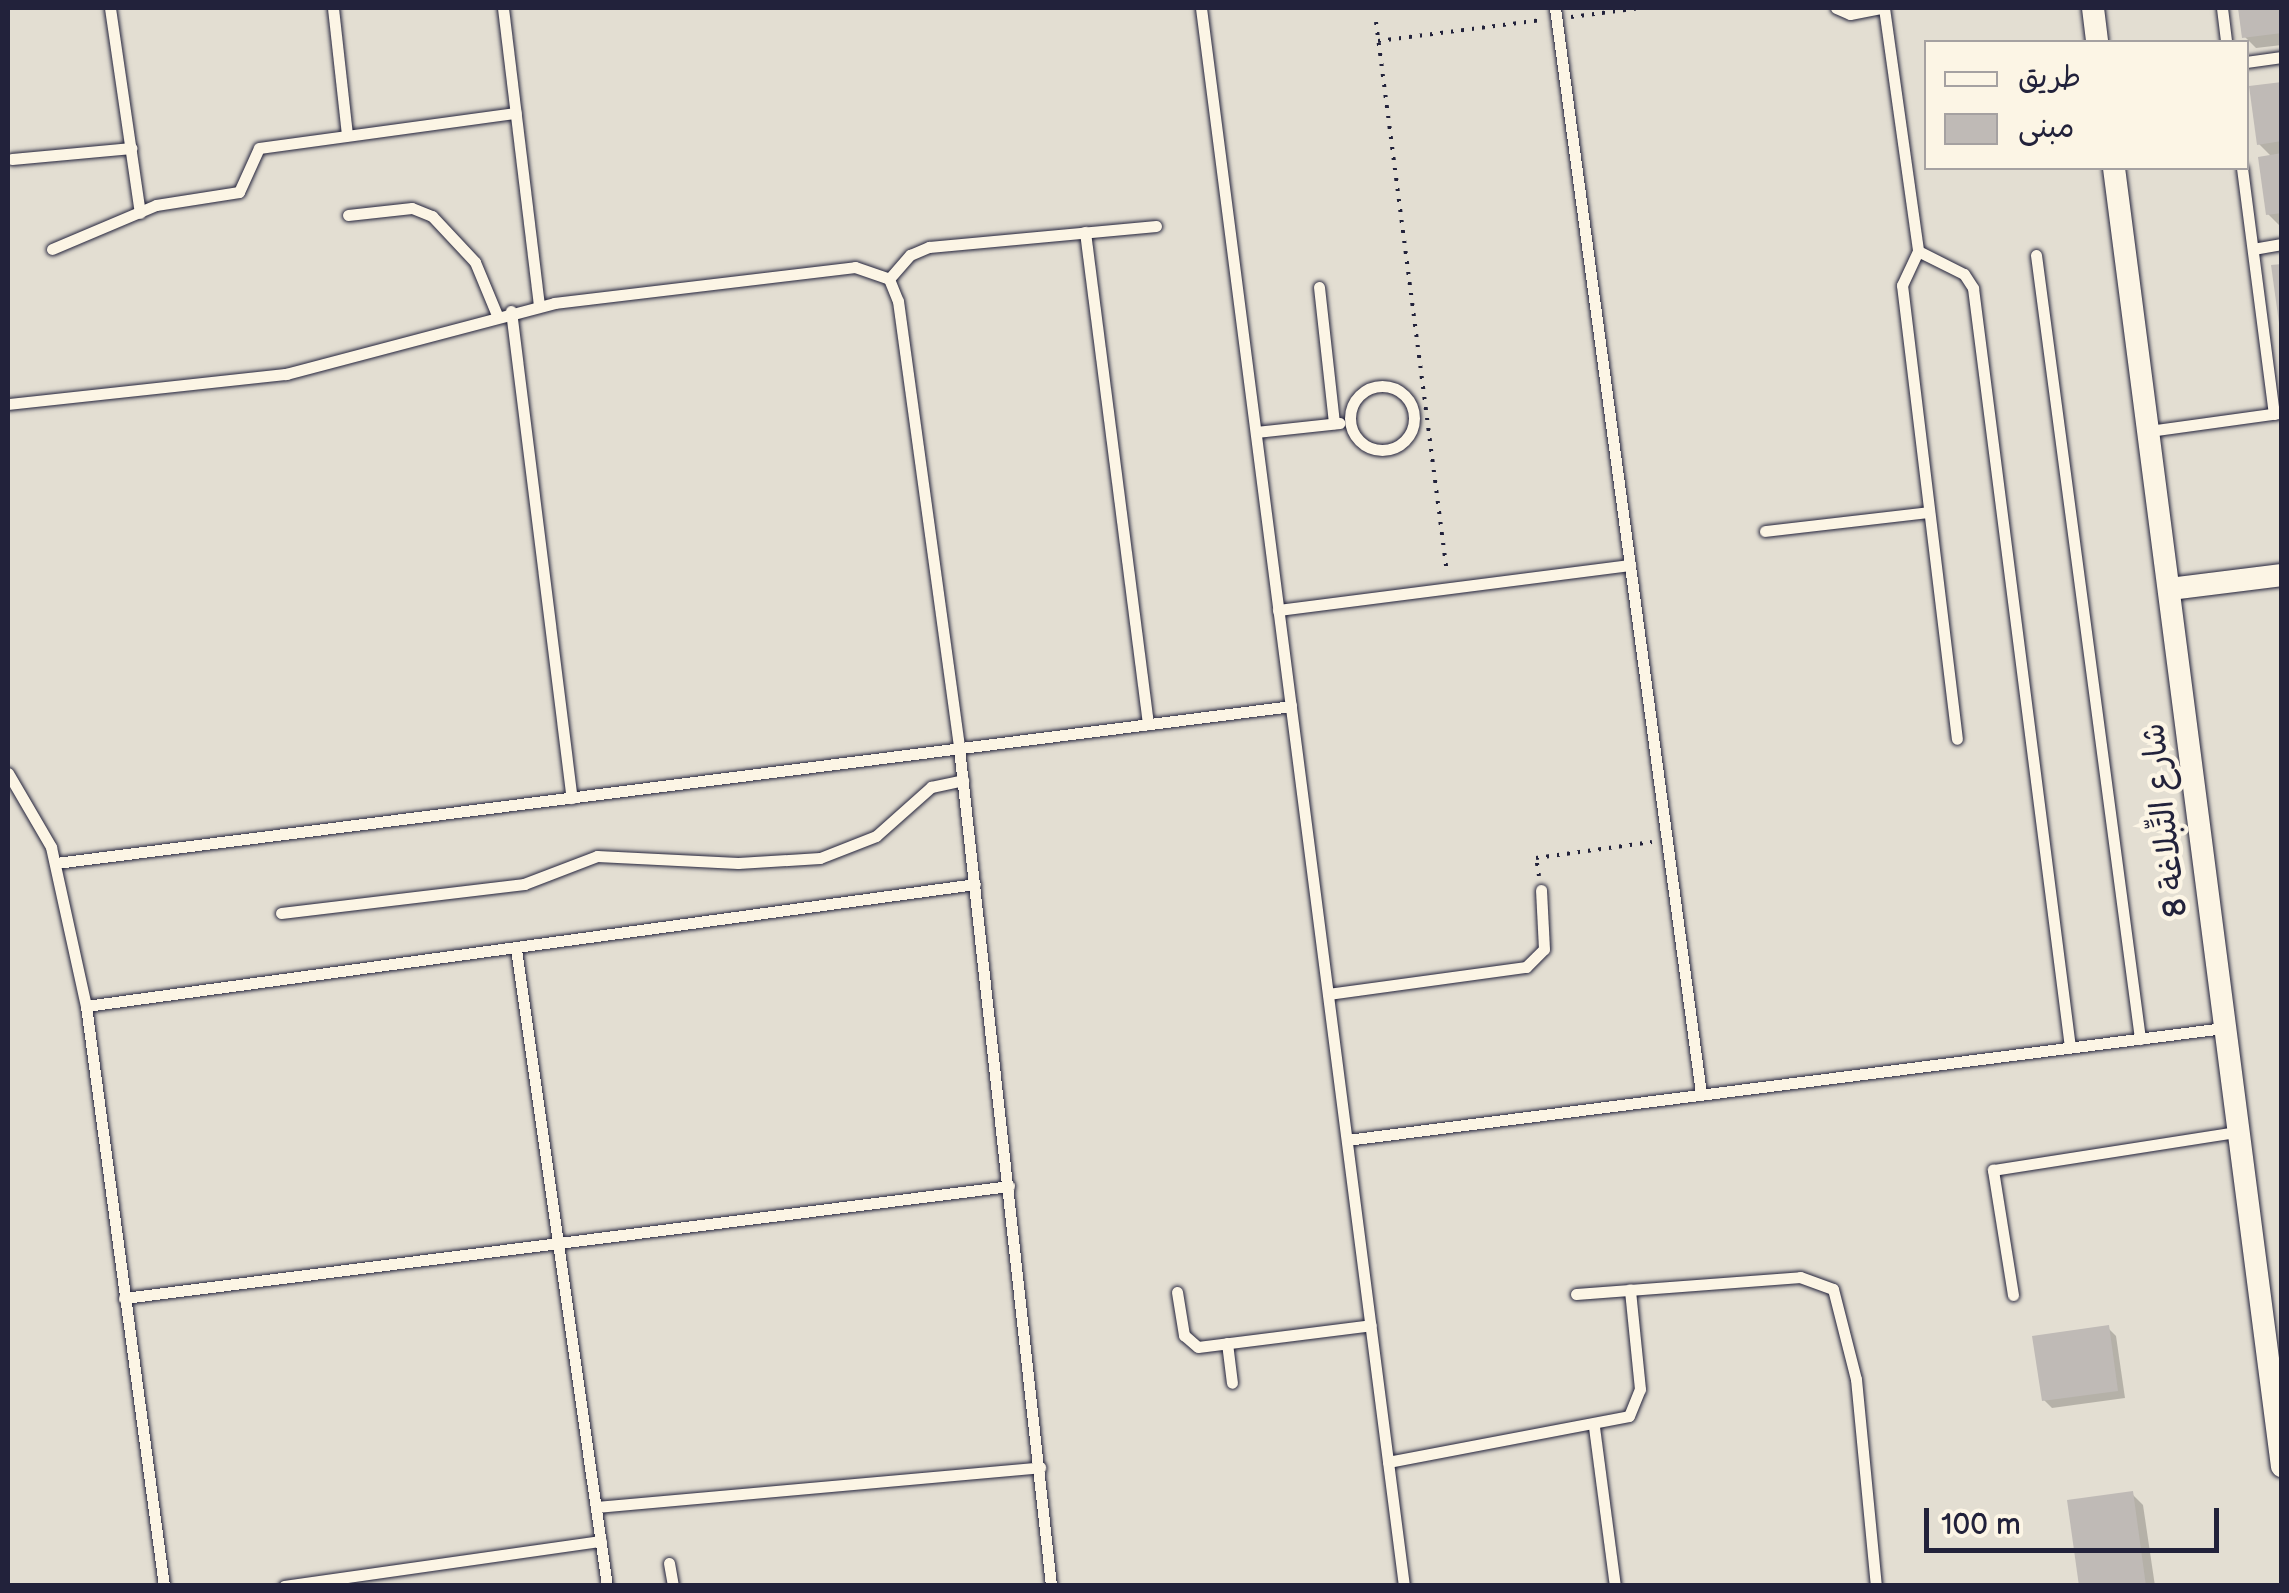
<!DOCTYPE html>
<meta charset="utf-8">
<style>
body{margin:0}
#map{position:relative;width:2289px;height:1593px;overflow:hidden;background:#f3edde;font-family:"Balsamiq Sans","Playpen Sans Arabic",sans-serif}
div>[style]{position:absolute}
.built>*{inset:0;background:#e3ded2}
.shadow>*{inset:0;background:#0003}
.building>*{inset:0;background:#bfbab6}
.path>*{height:4px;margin-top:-2px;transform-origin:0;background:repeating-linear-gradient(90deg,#22223b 0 2.5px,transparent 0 10.5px)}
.roads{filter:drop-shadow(0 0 2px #22223b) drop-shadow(0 0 2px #22223b)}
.lane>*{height:11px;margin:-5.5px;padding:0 5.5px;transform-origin:5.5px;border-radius:5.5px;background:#fcf5e5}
.lane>.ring{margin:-5.5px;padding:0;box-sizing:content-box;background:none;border:11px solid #fcf5e5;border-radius:50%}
.street>*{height:22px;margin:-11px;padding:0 11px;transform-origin:11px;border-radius:11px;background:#fcf5e5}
span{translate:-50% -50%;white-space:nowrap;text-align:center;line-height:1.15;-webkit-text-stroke:9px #fcf5e5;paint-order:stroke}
.street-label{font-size:32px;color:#22223b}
.frame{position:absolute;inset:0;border:10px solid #22223b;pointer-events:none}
.legend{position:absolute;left:1924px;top:40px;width:325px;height:130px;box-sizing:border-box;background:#fcf5e5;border:2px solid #a5a1a1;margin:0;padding:12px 18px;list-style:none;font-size:30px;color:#22223b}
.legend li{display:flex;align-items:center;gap:20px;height:50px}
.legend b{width:50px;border:2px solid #a5a1a1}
.scale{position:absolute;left:1924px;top:1508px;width:295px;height:45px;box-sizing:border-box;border:5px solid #22223b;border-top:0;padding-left:12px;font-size:30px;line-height:35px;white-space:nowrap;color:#22223b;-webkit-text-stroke:8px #fcf5e5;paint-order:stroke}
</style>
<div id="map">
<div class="built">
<i style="clip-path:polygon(evenodd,8px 8px,2281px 8px,2281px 1585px,8px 1586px,8px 8px,1926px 42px,2246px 42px,2246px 168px,1926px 168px,1926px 42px)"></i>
</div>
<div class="shadow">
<i style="clip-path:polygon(2241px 8px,2282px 8px,2282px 45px,2256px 48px,2245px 37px)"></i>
<i style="clip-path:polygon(2282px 84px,2282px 225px,2279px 225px,2268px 214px,2272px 157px,2259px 144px)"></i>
<i style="clip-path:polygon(2108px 1328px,2116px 1336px,2125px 1398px,2052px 1408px,2044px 1400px)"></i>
<i style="clip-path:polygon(2132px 1494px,2143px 1505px,2155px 1586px,2081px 1586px)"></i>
</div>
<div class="building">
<i style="clip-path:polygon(2238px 8px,2282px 8px,2282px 33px,2242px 38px)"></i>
<i style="clip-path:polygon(2282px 82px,2282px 141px,2257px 145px,2249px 86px)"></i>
<i style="clip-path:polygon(2282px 153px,2282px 213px,2266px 215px,2258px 157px)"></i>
<i style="clip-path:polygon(2282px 264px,2282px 322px,2279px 323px,2271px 265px)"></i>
<i style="clip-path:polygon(2109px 1325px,2118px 1391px,2042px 1401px,2032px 1336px)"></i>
<i style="clip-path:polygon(2133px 1491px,2146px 1586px,2079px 1586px,2067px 1500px)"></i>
</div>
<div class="path">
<i style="left:1571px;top:17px;width:70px;rotate:-7.4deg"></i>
<i style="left:1376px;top:22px;width:556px;rotate:82.66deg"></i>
<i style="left:1378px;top:41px;width:165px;rotate:-7.3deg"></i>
<i style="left:1539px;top:876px;width:18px;rotate:-99deg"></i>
<i style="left:1536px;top:858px;width:117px;rotate:-7.9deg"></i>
</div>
<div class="roads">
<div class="lane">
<i style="left:110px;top:8px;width:207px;rotate:81.7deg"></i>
<i style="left:333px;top:8px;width:128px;rotate:83.7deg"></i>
<i style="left:503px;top:8px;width:300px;rotate:83.1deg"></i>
<i style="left:1201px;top:8px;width:1591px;rotate:82.67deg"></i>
<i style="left:1555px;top:8px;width:1096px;rotate:82.34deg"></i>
<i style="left:1836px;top:8px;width:15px;rotate:23deg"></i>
<i style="left:1850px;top:14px;width:31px;rotate:-11deg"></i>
<i style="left:1884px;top:8px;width:245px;rotate:82deg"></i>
<i style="left:1918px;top:251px;width:51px;rotate:26.6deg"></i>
<i style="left:1964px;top:274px;width:17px;rotate:57deg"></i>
<i style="left:1973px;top:288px;width:765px;rotate:82.72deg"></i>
<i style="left:2222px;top:8px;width:34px;rotate:83deg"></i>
<i style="left:2246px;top:62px;width:36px;rotate:-8deg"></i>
<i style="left:12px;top:159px;width:120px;rotate:-5.3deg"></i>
<i style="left:2242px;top:168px;width:248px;rotate:82.6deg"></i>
<i style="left:348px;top:215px;width:64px;rotate:-6.2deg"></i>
<i style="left:412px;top:208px;width:22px;rotate:22deg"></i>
<i style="left:432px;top:216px;width:63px;rotate:46.9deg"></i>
<i style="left:475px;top:262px;width:57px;rotate:67.5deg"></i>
<i style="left:1085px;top:232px;width:496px;rotate:82.7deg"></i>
<i style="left:52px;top:249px;width:113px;rotate:-22.9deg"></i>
<i style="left:156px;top:205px;width:84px;rotate:-8.9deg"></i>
<i style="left:239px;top:192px;width:48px;rotate:-65.6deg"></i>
<i style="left:259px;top:148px;width:259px;rotate:-7.8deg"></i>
<i style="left:2253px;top:249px;width:29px;rotate:-10deg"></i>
<i style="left:1918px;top:251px;width:38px;rotate:115deg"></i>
<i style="left:1902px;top:285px;width:457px;rotate:83.1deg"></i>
<i style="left:2036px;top:255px;width:791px;rotate:82.44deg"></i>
<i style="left:889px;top:279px;width:32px;rotate:-49deg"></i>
<i style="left:910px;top:255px;width:21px;rotate:-23deg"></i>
<i style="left:929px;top:247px;width:228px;rotate:-5.3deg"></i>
<i style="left:1319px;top:287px;width:137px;rotate:83.7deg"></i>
<i style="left:511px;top:311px;width:491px;rotate:82.9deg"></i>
<i class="ring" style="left:1350px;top:386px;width:53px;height:53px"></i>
<i style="left:8px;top:404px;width:280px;rotate:-6.2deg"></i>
<i style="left:286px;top:374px;width:277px;rotate:-14.8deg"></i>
<i style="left:554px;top:303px;width:303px;rotate:-6.8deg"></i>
<i style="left:855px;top:267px;width:36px;rotate:19deg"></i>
<i style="left:889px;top:279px;width:24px;rotate:68deg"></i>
<i style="left:898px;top:301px;width:451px;rotate:82.2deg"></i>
<i style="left:959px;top:748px;width:843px;rotate:83.73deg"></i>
<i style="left:2149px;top:431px;width:131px;rotate:-7.9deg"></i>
<i style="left:1256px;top:432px;width:84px;rotate:-6.1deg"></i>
<i style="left:1765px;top:531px;width:165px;rotate:-6.6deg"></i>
<i style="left:1278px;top:610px;width:355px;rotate:-7.3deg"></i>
<i style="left:8px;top:773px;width:86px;rotate:59.8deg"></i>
<i style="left:51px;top:847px;width:163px;rotate:77.6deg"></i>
<i style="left:86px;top:1006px;width:585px;rotate:82.34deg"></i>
<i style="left:56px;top:863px;width:1245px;rotate:-7.24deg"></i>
<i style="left:281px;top:913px;width:245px;rotate:-6.8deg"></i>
<i style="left:524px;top:884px;width:78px;rotate:-21deg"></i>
<i style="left:597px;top:856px;width:141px;rotate:2.8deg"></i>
<i style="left:738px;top:863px;width:82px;rotate:-3.5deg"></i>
<i style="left:820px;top:858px;width:60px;rotate:-21.4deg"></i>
<i style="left:876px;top:836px;width:74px;rotate:-41.7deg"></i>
<i style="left:931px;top:787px;width:33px;rotate:-12deg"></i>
<i style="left:516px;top:949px;width:643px;rotate:81.87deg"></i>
<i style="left:1328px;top:994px;width:200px;rotate:-7.8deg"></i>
<i style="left:1526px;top:967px;width:25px;rotate:-45deg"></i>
<i style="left:1544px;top:949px;width:59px;rotate:-92.9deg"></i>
<i style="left:86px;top:1006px;width:897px;rotate:-7.81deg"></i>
<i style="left:1347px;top:1140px;width:884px;rotate:-7.28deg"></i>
<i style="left:1177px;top:1292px;width:44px;rotate:80.8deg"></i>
<i style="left:1184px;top:1335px;width:18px;rotate:41deg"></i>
<i style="left:1198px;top:1347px;width:174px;rotate:-7.2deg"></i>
<i style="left:1576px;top:1294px;width:225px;rotate:-4.3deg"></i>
<i style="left:1800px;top:1277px;width:35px;rotate:20deg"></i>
<i style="left:1833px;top:1289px;width:93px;rotate:75.7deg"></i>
<i style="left:1856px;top:1379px;width:208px;rotate:84.5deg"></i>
<i style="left:2013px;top:1295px;width:127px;rotate:-99.1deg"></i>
<i style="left:1993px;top:1170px;width:246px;rotate:-8.9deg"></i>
<i style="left:124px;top:1298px;width:892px;rotate:-7.21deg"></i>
<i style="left:1227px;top:1343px;width:40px;rotate:82.9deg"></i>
<i style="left:1594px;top:1427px;width:160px;rotate:82.5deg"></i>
<i style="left:1388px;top:1462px;width:245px;rotate:-10.8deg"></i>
<i style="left:1629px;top:1416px;width:29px;rotate:-68deg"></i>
<i style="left:1640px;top:1389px;width:100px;rotate:-95.8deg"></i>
<i style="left:596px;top:1507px;width:446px;rotate:-5.1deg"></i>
<i style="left:669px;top:1563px;width:23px;rotate:80deg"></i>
<i style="left:284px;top:1586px;width:320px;rotate:-8.1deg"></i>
</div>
<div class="street">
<i style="left:2093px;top:8px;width:34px;rotate:83deg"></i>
<i style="left:2114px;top:168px;width:1309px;rotate:82.63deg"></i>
<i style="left:2170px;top:589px;width:113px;rotate:-7.1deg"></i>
</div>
</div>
<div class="street-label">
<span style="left:2166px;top:820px;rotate:-97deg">شارع التِّبلاغة 8</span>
</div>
<div class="frame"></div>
<ul class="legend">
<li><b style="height:12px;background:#fcf5e5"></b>طريق</li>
<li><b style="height:28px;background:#bfbab6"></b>مبنى</li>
</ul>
<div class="scale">100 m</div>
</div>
